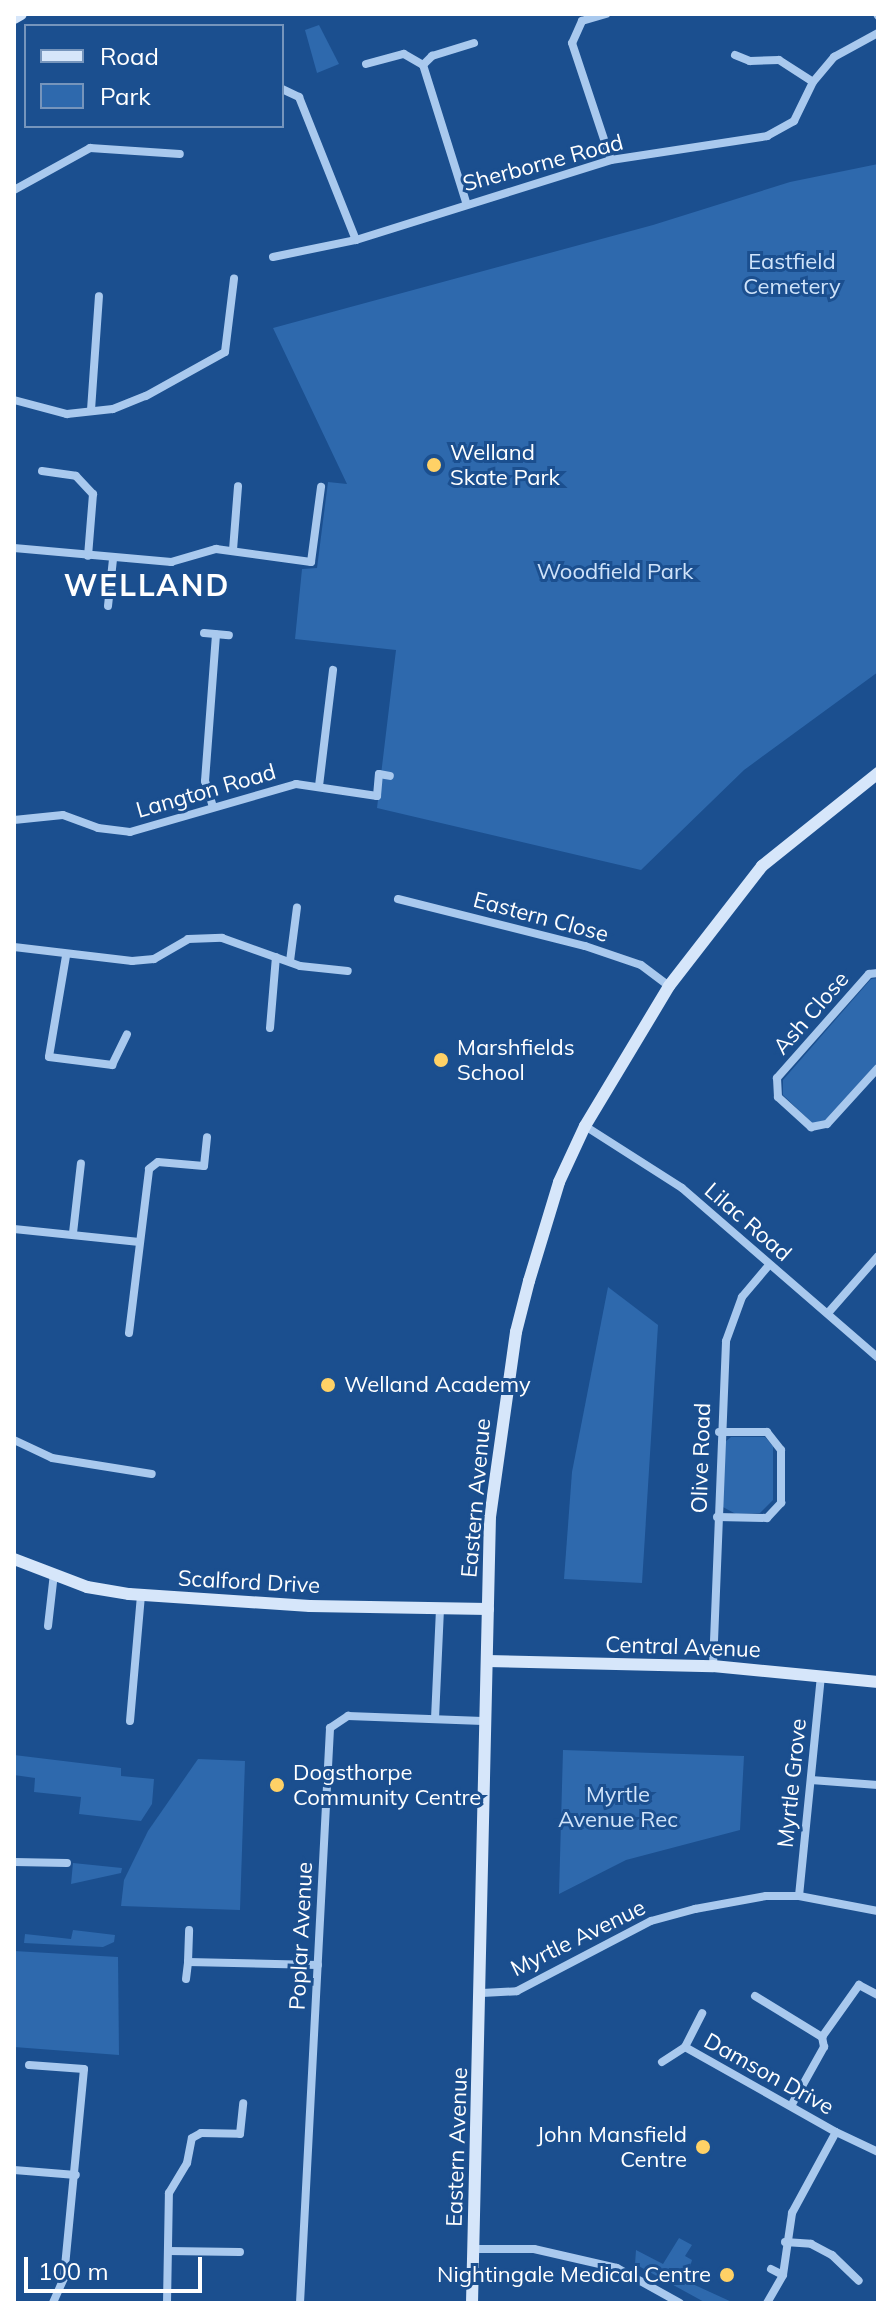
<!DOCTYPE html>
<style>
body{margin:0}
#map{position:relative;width:892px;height:2317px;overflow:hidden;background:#1b4f8f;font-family:Mulish,sans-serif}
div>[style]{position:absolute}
.green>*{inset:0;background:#2e69ad}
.street>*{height:8px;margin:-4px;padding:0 4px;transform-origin:4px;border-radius:4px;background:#a9c9ee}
.secondary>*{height:12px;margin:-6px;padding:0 6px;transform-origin:6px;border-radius:6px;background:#d6e6fa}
.dots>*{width:22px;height:22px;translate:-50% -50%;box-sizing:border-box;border:4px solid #1b4f8f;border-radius:50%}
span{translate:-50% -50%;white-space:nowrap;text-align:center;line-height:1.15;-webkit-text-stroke:6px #1b4f8f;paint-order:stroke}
.street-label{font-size:22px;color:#fff}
.park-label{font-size:22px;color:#cfe3fa}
.poi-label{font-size:22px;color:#fff}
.left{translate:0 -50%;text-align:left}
.right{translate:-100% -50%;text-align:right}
.district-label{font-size:30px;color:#fff;font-weight:700;letter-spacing:2px}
.frame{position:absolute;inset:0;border:16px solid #fff;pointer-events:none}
.legend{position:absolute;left:24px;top:24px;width:260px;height:104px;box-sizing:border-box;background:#1b4f8f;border:2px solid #7695bc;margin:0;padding:10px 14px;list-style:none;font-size:24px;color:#fff}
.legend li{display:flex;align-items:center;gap:16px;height:40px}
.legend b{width:40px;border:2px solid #7695bc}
.scale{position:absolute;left:24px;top:2257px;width:178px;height:36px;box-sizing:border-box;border:4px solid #fff;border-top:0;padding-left:10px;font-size:24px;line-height:28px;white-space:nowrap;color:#fff;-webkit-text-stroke:6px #1b4f8f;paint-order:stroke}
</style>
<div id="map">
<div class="green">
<i style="clip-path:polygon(319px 25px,339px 64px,317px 73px,305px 30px)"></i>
<i style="clip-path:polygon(878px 164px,878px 672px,744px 770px,641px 870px,377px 808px,396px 650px,295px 639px,302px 569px,317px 568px,328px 482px,347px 484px,273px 328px,653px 225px,790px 182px)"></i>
<i style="clip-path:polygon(878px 978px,878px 1062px,825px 1121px,812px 1123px,783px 1095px,783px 1080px,871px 979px)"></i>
<i style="clip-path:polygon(608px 1287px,658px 1325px,642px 1583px,564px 1579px,572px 1472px)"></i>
<i style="clip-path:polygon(731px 1437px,765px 1437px,773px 1446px,773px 1500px,760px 1513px,736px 1514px,721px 1506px,725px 1442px)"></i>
<i style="clip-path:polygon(563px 1750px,744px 1756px,740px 1830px,626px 1860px,559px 1894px)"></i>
<i style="clip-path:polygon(14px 1755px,121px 1768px,121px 1776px,154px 1779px,152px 1804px,141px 1821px,79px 1814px,81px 1797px,34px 1792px,35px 1778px,14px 1775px)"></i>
<i style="clip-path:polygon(198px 1759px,245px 1761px,240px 1910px,121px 1906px,124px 1880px,148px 1831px)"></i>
<i style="clip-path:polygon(73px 1863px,122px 1868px,121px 1873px,71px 1884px)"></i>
<i style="clip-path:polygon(73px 1930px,115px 1935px,114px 1942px,103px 1947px,24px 1943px,25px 1934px,71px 1939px)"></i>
<i style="clip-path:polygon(14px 1951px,118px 1957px,119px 2055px,14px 2047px)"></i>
<i style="clip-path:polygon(679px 2238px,692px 2245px,685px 2256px,692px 2260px,686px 2281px,734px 2303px,706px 2303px,635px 2264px,636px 2250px,663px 2264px)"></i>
</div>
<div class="street">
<i style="left:606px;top:14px;width:25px;rotate:164deg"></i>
<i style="left:582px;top:21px;width:24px;rotate:114deg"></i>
<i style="left:572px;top:43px;width:123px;rotate:71.6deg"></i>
<i style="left:877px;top:14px;width:2px;rotate:63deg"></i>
<i style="left:735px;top:55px;width:16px;rotate:22deg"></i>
<i style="left:750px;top:61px;width:29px;rotate:-2deg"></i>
<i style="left:779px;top:60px;width:40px;rotate:32.9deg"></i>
<i style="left:366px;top:64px;width:39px;rotate:-15deg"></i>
<i style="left:404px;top:54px;width:22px;rotate:30deg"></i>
<i style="left:282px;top:89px;width:19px;rotate:25deg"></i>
<i style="left:299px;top:97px;width:154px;rotate:68.3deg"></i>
<i style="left:14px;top:190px;width:87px;rotate:-28.9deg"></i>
<i style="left:90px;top:148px;width:90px;rotate:3.8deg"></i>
<i style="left:466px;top:202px;width:144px;rotate:-107.4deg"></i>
<i style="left:423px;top:65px;width:13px;rotate:-45deg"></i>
<i style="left:432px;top:56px;width:44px;rotate:-17.2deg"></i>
<i style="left:273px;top:257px;width:85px;rotate:-11.6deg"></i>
<i style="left:356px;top:240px;width:267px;rotate:-17.4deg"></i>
<i style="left:611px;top:160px;width:158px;rotate:-8.7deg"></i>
<i style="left:767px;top:136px;width:31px;rotate:-29deg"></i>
<i style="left:794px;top:121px;width:43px;rotate:-64deg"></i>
<i style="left:813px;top:82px;width:33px;rotate:-50deg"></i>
<i style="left:834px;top:57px;width:50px;rotate:-28.6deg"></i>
<i style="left:14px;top:400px;width:55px;rotate:14.8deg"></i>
<i style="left:67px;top:414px;width:46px;rotate:-6.2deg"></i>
<i style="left:113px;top:409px;width:35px;rotate:-22deg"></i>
<i style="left:146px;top:396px;width:90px;rotate:-29.1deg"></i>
<i style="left:225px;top:352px;width:74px;rotate:-83deg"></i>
<i style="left:91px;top:410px;width:114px;rotate:-86deg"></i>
<i style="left:42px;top:471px;width:34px;rotate:8deg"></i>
<i style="left:76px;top:476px;width:25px;rotate:47deg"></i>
<i style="left:93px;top:494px;width:62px;rotate:94.6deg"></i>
<i style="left:14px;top:548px;width:158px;rotate:5.1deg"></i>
<i style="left:171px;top:562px;width:47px;rotate:-16.1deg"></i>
<i style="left:216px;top:549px;width:96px;rotate:7.8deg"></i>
<i style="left:311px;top:562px;width:76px;rotate:-82.4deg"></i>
<i style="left:233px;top:550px;width:64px;rotate:-85.5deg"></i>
<i style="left:108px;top:606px;width:47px;rotate:-83.9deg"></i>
<i style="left:204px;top:633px;width:25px;rotate:5deg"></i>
<i style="left:319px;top:786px;width:117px;rotate:-83.1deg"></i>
<i style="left:213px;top:807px;width:27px;rotate:-107deg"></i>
<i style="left:205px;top:781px;width:147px;rotate:-85.7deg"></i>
<i style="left:14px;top:820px;width:49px;rotate:-5.8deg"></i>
<i style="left:63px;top:815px;width:37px;rotate:20deg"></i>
<i style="left:98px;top:828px;width:32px;rotate:7deg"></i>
<i style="left:130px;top:832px;width:173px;rotate:-16.1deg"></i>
<i style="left:296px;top:784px;width:82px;rotate:8.4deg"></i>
<i style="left:377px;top:796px;width:22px;rotate:-85deg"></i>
<i style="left:379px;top:774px;width:11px;rotate:10deg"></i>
<i style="left:398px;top:899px;width:193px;rotate:14.1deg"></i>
<i style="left:585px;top:946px;width:59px;rotate:18.7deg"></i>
<i style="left:641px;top:965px;width:35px;rotate:37deg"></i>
<i style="left:14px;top:947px;width:119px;rotate:6.8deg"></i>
<i style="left:132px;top:961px;width:22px;rotate:-5deg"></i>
<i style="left:154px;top:959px;width:39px;rotate:-30deg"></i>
<i style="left:188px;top:939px;width:34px;rotate:-2deg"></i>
<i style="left:222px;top:938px;width:83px;rotate:19.7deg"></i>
<i style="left:300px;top:966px;width:48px;rotate:5.9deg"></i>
<i style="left:66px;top:956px;width:102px;rotate:99.6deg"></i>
<i style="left:49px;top:1057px;width:64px;rotate:7.2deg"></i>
<i style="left:112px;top:1065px;width:34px;rotate:-64deg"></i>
<i style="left:290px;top:961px;width:54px;rotate:-82.6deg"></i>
<i style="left:878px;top:973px;width:9px;rotate:174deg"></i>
<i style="left:869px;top:974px;width:139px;rotate:131.5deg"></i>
<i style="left:777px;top:1078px;width:19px;rotate:87deg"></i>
<i style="left:778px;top:1097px;width:45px;rotate:42.3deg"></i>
<i style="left:811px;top:1127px;width:16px;rotate:-11deg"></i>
<i style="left:827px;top:1124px;width:76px;rotate:-47.7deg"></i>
<i style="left:270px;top:1028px;width:71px;rotate:-85.2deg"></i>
<i style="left:585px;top:1126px;width:115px;rotate:32.6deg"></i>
<i style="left:682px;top:1188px;width:259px;rotate:40.9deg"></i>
<i style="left:14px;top:1229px;width:126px;rotate:5.9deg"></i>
<i style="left:73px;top:1233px;width:70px;rotate:-83.5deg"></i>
<i style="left:828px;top:1313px;width:76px;rotate:-48.7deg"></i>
<i style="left:129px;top:1333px;width:165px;rotate:-83deg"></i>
<i style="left:149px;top:1169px;width:11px;rotate:-38deg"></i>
<i style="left:158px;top:1162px;width:46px;rotate:5deg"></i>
<i style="left:204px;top:1166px;width:29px;rotate:-84deg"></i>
<i style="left:14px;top:1440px;width:42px;rotate:25.3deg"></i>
<i style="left:52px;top:1458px;width:101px;rotate:9.1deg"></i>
<i style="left:717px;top:1517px;width:50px;rotate:1.1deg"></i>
<i style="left:767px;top:1518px;width:21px;rotate:-47deg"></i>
<i style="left:781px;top:1503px;width:53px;rotate:-90deg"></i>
<i style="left:781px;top:1450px;width:23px;rotate:-128deg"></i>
<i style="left:767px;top:1432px;width:48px;rotate:180deg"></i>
<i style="left:48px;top:1626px;width:53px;rotate:-83.5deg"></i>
<i style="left:713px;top:1666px;width:325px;rotate:-87.7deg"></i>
<i style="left:726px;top:1341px;width:47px;rotate:-70deg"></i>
<i style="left:742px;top:1297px;width:42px;rotate:-49.8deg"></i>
<i style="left:435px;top:1719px;width:111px;rotate:-87.4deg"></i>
<i style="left:130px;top:1721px;width:126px;rotate:-85deg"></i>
<i style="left:811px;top:1780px;width:67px;rotate:4.3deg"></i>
<i style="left:14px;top:1862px;width:53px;rotate:1.1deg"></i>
<i style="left:799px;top:1896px;width:222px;rotate:-84.3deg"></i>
<i style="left:188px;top:1962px;width:32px;rotate:-88deg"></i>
<i style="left:186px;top:1979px;width:17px;rotate:-83deg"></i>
<i style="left:188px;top:1962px;width:130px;rotate:1.3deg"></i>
<i style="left:482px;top:1993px;width:35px;rotate:-3deg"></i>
<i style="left:517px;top:1991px;width:151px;rotate:-27.6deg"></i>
<i style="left:651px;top:1921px;width:46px;rotate:-15.3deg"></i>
<i style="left:695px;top:1909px;width:72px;rotate:-10.4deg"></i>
<i style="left:766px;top:1896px;width:33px"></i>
<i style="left:799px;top:1896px;width:80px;rotate:10.8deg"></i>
<i style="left:755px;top:1996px;width:79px;rotate:31.5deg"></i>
<i style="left:685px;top:2047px;width:173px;rotate:29.4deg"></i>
<i style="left:662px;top:2062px;width:27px;rotate:-33deg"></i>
<i style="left:685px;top:2047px;width:38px;rotate:-63deg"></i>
<i style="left:29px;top:2065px;width:55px;rotate:4.2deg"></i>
<i style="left:84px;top:2069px;width:210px;rotate:95.5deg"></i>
<i style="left:64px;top:2278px;width:27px;rotate:114deg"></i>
<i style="left:791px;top:2106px;width:68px;rotate:-60.8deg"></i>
<i style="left:824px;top:2047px;width:10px;rotate:-101deg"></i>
<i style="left:822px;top:2037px;width:64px;rotate:-54.6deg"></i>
<i style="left:859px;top:1985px;width:21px;rotate:28deg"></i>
<i style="left:14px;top:2170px;width:62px;rotate:4.6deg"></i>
<i style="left:785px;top:2242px;width:26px;rotate:4deg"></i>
<i style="left:811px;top:2244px;width:24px;rotate:28deg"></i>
<i style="left:832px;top:2255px;width:37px;rotate:44deg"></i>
<i style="left:473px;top:2249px;width:61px"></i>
<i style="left:534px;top:2249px;width:85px;rotate:12.9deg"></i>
<i style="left:617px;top:2268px;width:72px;rotate:29.1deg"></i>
<i style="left:168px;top:2251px;width:72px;rotate:0.8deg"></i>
<i style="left:771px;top:2269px;width:13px;rotate:27deg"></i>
<i style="left:167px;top:2303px;width:110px;rotate:-89deg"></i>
<i style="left:169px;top:2193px;width:35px;rotate:-59deg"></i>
<i style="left:187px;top:2163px;width:25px;rotate:-79deg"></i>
<i style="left:192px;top:2138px;width:10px;rotate:-29deg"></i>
<i style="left:201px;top:2133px;width:39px;rotate:1deg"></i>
<i style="left:240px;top:2134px;width:31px;rotate:-84deg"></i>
<i style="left:300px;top:2303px;width:576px;rotate:-87.01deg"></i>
<i style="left:330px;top:1728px;width:22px;rotate:-34deg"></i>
<i style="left:348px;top:1716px;width:135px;rotate:2.1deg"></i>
<i style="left:767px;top:2303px;width:32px;rotate:-60deg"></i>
<i style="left:783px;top:2275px;width:63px;rotate:-81.7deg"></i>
<i style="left:792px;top:2213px;width:92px;rotate:-61.5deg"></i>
<i style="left:836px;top:2132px;width:47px;rotate:25.5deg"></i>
</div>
<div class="secondary">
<i style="left:14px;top:18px;width:8px;rotate:-30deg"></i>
<i style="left:14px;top:1559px;width:78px;rotate:21deg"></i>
<i style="left:87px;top:1587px;width:43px;rotate:9.5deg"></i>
<i style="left:129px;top:1594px;width:181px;rotate:3.8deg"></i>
<i style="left:310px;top:1606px;width:178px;rotate:1deg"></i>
<i style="left:487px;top:1661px;width:226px;rotate:1.3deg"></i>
<i style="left:713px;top:1666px;width:166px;rotate:5.5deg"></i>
<i style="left:472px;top:2303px;width:786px;rotate:-88.69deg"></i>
<i style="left:490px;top:1517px;width:187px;rotate:-82deg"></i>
<i style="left:516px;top:1332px;width:53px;rotate:-75.7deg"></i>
<i style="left:529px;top:1281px;width:103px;rotate:-73.1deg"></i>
<i style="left:559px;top:1182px;width:62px;rotate:-65.1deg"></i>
<i style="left:585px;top:1126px;width:163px;rotate:-59deg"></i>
<i style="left:669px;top:986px;width:152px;rotate:-52.2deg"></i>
<i style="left:762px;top:866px;width:149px;rotate:-38.7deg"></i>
</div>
<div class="dots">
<i style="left:434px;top:465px;background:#ffd166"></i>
<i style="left:441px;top:1060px;background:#ffd166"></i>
<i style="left:328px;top:1385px;background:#ffd166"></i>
<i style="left:277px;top:1785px;background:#ffd166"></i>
<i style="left:703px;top:2147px;background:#ffd166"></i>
<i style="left:727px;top:2275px;background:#ffd166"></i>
</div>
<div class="street-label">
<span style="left:543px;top:163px;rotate:-15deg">Sherborne Road</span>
<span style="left:206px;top:791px;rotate:-16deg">Langton Road</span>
<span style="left:541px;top:917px;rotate:15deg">Eastern Close</span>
<span style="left:811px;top:1013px;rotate:-49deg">Ash Close</span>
<span style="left:748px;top:1222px;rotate:41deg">Lilac Road</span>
<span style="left:701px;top:1458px;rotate:-88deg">Olive Road</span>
<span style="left:476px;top:1498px;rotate:-85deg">Eastern Avenue</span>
<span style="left:249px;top:1582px;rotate:3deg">Scalford Drive</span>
<span style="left:683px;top:1647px;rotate:2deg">Central Avenue</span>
<span style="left:792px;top:1783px;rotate:-84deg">Myrtle Grove</span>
<span style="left:301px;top:1936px;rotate:-87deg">Poplar Avenue</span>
<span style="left:578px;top:1938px;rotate:-26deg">Myrtle Avenue</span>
<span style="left:769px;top:2074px;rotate:29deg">Damson Drive</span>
<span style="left:457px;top:2147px;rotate:-88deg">Eastern Avenue</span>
</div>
<div class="park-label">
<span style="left:792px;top:274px">Eastfield<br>Cemetery</span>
<span style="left:615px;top:572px">Woodfield Park</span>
<span style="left:618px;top:1807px">Myrtle<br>Avenue Rec</span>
</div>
<div class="poi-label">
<span class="left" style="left:450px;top:465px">Welland<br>Skate Park</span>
<span class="left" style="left:457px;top:1060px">Marshfields<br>School</span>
<span class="left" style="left:344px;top:1385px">Welland Academy</span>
<span class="left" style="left:293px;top:1785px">Dogsthorpe<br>Community Centre</span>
<span class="right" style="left:687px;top:2147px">John Mansfield<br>Centre</span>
<span class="right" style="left:711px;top:2275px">Nightingale Medical Centre</span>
</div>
<div class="district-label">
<span style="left:147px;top:585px">WELLAND</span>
</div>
<div class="frame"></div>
<ul class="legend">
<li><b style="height:10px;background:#d6e6fa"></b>Road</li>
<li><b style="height:22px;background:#2e69ad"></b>Park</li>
</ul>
<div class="scale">100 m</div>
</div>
